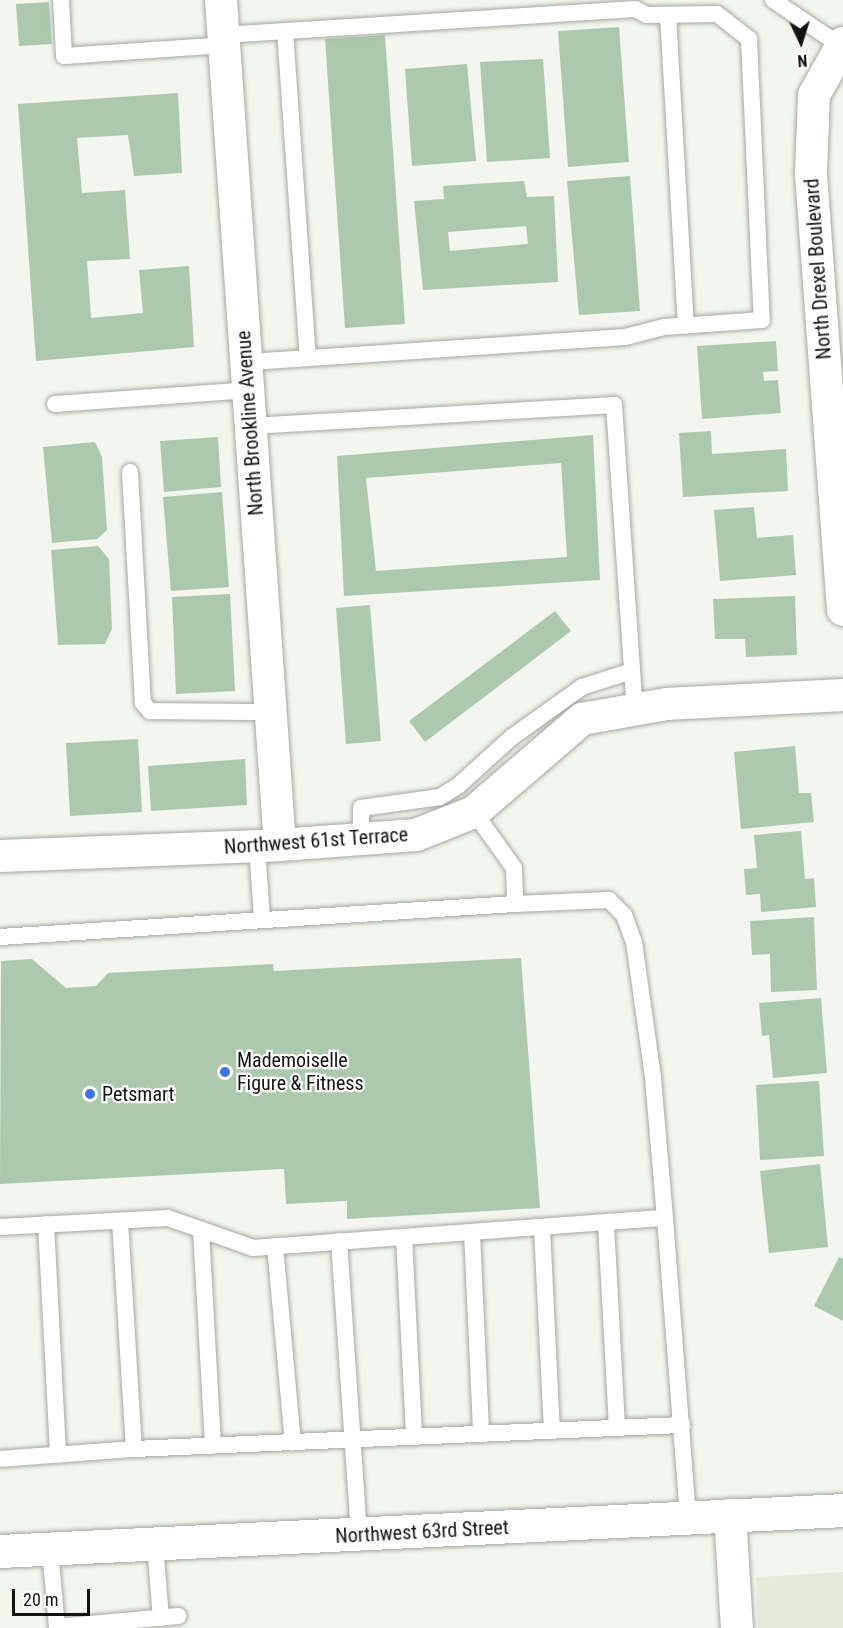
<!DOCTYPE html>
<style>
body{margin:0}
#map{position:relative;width:843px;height:1628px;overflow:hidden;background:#f2f6ec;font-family:"Roboto Condensed",sans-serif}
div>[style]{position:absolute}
.built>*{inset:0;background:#e5eada}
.building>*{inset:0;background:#acc9b0}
.roads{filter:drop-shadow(0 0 2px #a5a89f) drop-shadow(0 0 2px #a5a89f)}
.lane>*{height:16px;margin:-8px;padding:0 8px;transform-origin:8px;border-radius:8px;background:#fff}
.street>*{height:32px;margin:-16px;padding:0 16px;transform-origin:16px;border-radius:16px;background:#fff}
.secondary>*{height:33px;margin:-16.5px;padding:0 16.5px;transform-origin:16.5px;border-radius:16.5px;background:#fff}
.dots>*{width:16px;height:16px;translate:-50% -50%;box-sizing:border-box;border:3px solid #fff;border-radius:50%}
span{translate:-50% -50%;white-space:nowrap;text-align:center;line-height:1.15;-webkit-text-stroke:4.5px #fff;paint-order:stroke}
.street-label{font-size:20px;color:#131411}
.poi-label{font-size:20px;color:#131411}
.left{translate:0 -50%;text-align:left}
.north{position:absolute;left:771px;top:12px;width:60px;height:60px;-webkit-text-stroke:4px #fff;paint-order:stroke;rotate:176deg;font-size:16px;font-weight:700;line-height:24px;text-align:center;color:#131411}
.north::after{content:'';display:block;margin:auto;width:21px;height:27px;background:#131411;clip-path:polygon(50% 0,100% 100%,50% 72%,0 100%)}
.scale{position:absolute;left:12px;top:1589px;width:78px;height:27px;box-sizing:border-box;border:3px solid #131411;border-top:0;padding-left:8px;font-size:18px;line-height:21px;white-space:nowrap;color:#131411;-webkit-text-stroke:4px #fff;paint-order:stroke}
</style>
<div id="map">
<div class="built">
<i style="clip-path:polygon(843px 1572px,843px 1628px,758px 1628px,756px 1577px)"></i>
</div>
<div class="building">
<i style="clip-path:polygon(49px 2px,52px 44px,19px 46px,16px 4px)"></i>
<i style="clip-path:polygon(619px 27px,629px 162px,568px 167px,558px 31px)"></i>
<i style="clip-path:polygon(385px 35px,405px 324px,345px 328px,325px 39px)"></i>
<i style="clip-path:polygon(543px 59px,550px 158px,487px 162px,480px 62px)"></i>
<i style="clip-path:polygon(467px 64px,476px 161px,412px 166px,405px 69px)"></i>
<i style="clip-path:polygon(178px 93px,182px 173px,134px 176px,128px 135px,77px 138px,82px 193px,125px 190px,130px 259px,87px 261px,91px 318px,143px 313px,139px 270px,189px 266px,194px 347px,36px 361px,18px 104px)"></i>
<i style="clip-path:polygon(630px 176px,640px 311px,579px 315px,567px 181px)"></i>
<i style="clip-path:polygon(evenodd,524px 181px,527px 197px,554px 196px,558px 282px,423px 290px,414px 201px,444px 199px,443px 186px,524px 181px,526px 226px,528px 244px,450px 251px,448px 232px,526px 226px)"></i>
<i style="clip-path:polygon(776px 341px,778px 371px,763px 372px,764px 381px,778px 380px,781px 413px,702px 419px,697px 346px)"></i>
<i style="clip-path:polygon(711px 431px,712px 454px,786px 449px,788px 491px,683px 497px,679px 433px)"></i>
<i style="clip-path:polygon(evenodd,593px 435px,600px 580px,344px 596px,337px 456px,593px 435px,561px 463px,567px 557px,376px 571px,366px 478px,561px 463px)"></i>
<i style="clip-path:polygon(218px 437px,221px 487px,164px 492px,160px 441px)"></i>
<i style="clip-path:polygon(95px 442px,102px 457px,107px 530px,97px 539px,52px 543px,43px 447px)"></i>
<i style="clip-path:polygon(222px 492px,229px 587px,171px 591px,163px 497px)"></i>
<i style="clip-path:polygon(754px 507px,757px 538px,793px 535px,796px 575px,720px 581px,714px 510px)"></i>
<i style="clip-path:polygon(98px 546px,109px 559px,112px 629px,105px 644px,58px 645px,51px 550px)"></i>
<i style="clip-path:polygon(230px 594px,235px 691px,176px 694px,172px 597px)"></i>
<i style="clip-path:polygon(795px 596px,797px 655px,746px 657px,745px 639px,715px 639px,713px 599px)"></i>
<i style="clip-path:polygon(370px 605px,381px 741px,346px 744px,336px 608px)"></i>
<i style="clip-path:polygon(555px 611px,571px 631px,425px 742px,409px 721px)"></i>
<i style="clip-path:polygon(138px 739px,142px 812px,70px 816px,66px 743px)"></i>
<i style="clip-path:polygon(795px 746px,799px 793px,811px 793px,814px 822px,741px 829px,734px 752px)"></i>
<i style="clip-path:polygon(245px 759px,247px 805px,151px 811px,148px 766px)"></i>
<i style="clip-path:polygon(801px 831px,805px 879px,814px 878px,816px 907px,761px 912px,760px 894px,746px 895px,744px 869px,757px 868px,754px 835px)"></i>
<i style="clip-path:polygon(814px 917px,817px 990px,771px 992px,770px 954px,752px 955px,750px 921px)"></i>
<i style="clip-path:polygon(521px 958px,540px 1208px,347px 1219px,347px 1201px,286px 1204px,284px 1169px,0 1184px,1px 961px,32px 959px,66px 988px,96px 986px,108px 973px,273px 964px,274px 971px)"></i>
<i style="clip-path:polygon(821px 998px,827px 1073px,773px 1078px,769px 1035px,762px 1036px,759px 1003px)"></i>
<i style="clip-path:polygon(819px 1081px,824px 1156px,760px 1160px,756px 1085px)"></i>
<i style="clip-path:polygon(820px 1164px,828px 1247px,769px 1253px,760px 1171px)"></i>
<i style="clip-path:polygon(839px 1257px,843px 1259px,843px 1321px,814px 1306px)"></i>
</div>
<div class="roads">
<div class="lane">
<i style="left:61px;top:0;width:56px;rotate:86.9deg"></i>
<i style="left:64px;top:56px;width:160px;rotate:-3.9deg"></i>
<i style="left:773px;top:0;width:82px;rotate:34.1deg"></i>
<i style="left:668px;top:15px;width:311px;rotate:86.7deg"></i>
<i style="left:285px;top:31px;width:328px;rotate:86deg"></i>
<i style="left:223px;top:35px;width:413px;rotate:-3.6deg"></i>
<i style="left:635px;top:9px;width:13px;rotate:27deg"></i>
<i style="left:647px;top:15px;width:70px;rotate:-0.8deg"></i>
<i style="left:717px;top:14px;width:41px;rotate:38deg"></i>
<i style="left:749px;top:39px;width:281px;rotate:87.4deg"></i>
<i style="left:762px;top:320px;width:98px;rotate:175.9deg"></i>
<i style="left:664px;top:327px;width:40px;rotate:165.6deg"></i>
<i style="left:625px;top:337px;width:380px;rotate:176.2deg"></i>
<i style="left:55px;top:404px;width:194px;rotate:-4.1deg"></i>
<i style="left:251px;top:426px;width:364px;rotate:-3.3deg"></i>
<i style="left:614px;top:405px;width:306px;rotate:86.1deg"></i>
<i style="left:130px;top:472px;width:231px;rotate:86.8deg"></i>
<i style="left:143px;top:703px;width:11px;rotate:49deg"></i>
<i style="left:150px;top:711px;width:121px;rotate:0.5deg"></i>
<i style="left:474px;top:812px;width:69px;rotate:54.5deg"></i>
<i style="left:514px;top:868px;width:36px;rotate:88deg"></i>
<i style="left:515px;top:904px;width:94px;rotate:-2.4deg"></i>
<i style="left:609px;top:900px;width:21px;rotate:45deg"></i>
<i style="left:624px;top:915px;width:29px;rotate:70deg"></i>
<i style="left:634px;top:942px;width:137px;rotate:82deg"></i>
<i style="left:653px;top:1078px;width:141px;rotate:85.1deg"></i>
<i style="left:361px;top:839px;width:31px;rotate:-90deg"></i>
<i style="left:361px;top:808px;width:80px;rotate:-7.9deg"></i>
<i style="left:440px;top:797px;width:22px;rotate:-32deg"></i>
<i style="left:459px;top:785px;width:72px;rotate:-42.2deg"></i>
<i style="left:512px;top:737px;width:86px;rotate:-35.5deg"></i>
<i style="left:582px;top:687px;width:52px;rotate:-17.7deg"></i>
<i style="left:257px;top:846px;width:74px;rotate:86.1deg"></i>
<i style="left:0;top:937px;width:516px;rotate:-3.67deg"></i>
<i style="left:120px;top:1221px;width:228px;rotate:86.5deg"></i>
<i style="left:134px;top:1449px;width:549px;rotate:-2.51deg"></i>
<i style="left:46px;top:1224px;width:231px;rotate:87deg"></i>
<i style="left:606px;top:1224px;width:204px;rotate:86.9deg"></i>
<i style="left:0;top:1227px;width:168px;rotate:-3.1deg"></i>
<i style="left:168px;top:1218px;width:90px;rotate:19.4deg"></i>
<i style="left:253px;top:1248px;width:413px;rotate:-4.2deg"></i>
<i style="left:665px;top:1218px;width:301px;rotate:85.6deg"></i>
<i style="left:542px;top:1228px;width:203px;rotate:87.2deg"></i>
<i style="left:201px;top:1230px;width:216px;rotate:86.8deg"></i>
<i style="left:472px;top:1232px;width:202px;rotate:87.4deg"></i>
<i style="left:404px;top:1237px;width:200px;rotate:87.1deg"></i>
<i style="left:339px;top:1241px;width:295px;rotate:86.1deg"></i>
<i style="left:275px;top:1246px;width:197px;rotate:84.8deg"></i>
<i style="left:0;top:1459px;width:134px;rotate:-4.3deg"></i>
<i style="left:155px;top:1544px;width:74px;rotate:85.4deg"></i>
<i style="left:50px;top:1549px;width:79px;rotate:84.9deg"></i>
<i style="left:57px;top:1627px;width:122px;rotate:-5.2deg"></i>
</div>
<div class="street">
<i style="left:221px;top:0;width:847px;rotate:86.01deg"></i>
<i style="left:843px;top:43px;width:60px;rotate:119.1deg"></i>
<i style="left:814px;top:95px;width:79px;rotate:92.2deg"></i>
<i style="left:811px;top:174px;width:437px;rotate:85.8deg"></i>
<i style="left:0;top:856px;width:280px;rotate:-2.2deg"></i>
<i style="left:280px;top:845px;width:136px;rotate:-4.2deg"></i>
<i style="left:416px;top:835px;width:62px;rotate:-21.6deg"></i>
<i style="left:474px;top:812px;width:143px;rotate:-40.7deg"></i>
<i style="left:582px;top:719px;width:86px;rotate:-10deg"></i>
<i style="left:667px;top:704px;width:176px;rotate:-2.9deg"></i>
<i style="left:730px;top:1515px;width:113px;rotate:86.5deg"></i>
</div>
<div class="secondary">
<i style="left:0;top:1551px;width:844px;rotate:-2.78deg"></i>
</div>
</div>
<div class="dots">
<i style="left:225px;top:1072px;background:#3c74e4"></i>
<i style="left:90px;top:1094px;background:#3c74e4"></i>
</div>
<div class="street-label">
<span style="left:818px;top:269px;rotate:-94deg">North Drexel Boulevard</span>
<span style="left:250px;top:423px;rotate:-94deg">North Brookline Avenue</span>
<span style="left:316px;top:841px;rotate:-4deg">Northwest 61st Terrace</span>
<span style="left:422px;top:1532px;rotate:-3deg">Northwest 63rd Street</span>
</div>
<div class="poi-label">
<span class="left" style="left:237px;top:1072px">Mademoiselle<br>Figure &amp; Fitness</span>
<span class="left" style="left:102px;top:1094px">Petsmart</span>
</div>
<div class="north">N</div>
<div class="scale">20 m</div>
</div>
